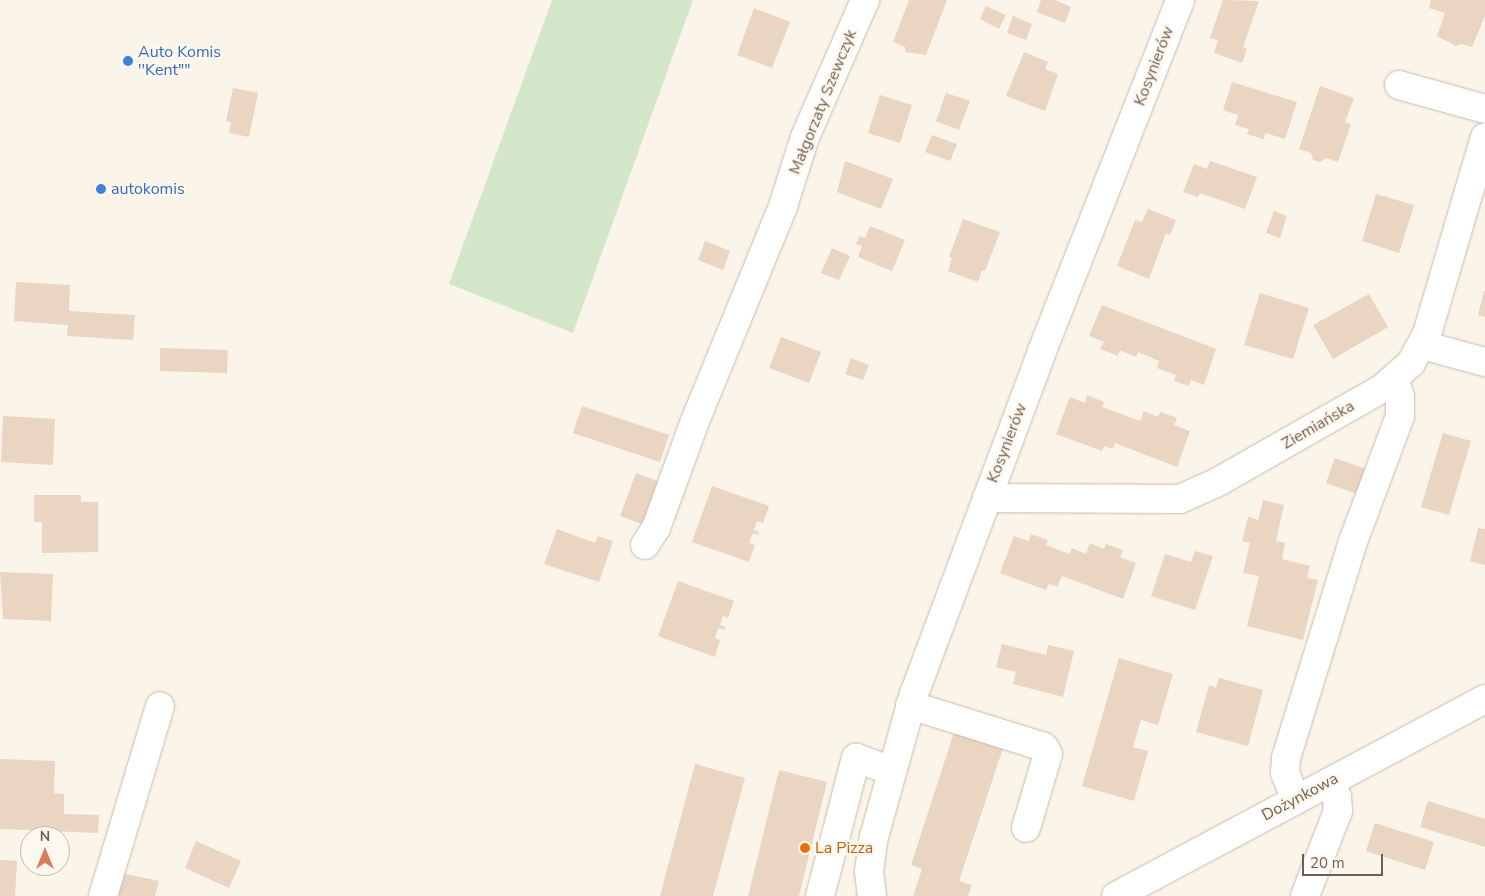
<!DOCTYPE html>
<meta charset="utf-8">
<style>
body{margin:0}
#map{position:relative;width:1485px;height:896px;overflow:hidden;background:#faf4e9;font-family:"Nunito Sans",sans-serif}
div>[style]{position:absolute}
.green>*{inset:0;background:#d4e6c9}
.building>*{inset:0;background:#ead4c2}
.roads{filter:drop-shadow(0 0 1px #c8bbae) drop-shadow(0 0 1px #c8bbae)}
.minor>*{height:28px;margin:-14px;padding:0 14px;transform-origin:14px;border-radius:14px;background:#fff}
.dots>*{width:14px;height:14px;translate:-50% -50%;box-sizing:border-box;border:2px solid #fdf8ef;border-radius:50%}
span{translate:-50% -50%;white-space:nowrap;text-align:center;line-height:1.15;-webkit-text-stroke:5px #fdf8ef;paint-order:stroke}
.shop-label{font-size:16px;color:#366cbe}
.left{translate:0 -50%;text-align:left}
.street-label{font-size:16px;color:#725d50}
.food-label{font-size:16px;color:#c56008}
.north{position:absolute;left:20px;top:826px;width:50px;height:50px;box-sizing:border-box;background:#fdf8ef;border:1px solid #c5baaf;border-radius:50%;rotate:0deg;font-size:14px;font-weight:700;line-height:20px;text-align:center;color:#725d50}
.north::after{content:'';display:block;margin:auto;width:18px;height:22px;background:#d57d5d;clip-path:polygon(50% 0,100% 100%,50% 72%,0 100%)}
.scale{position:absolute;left:1302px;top:854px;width:81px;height:22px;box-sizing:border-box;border:2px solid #725d50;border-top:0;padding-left:6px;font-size:15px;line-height:18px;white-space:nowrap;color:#725d50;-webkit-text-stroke:4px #fdf8ef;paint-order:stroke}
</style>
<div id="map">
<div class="green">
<i style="clip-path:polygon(552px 0,693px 0,573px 333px,449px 284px)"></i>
</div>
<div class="building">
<i style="clip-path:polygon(909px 0,947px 0,926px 55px,905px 52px,905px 47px,893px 42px)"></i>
<i style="clip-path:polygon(1041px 0,1055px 0,1071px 7px,1065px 23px,1037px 12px)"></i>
<i style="clip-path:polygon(1223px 0,1259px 1px,1243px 47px,1247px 49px,1242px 63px,1214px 53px,1218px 40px,1210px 38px)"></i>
<i style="clip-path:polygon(1431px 0,1485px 0,1485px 16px,1472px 47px,1461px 44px,1456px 46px,1437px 36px,1445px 13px,1429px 8px)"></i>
<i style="clip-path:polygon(986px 6px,1006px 15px,999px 29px,980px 19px)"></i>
<i style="clip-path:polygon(754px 8px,790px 22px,772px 68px,737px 55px)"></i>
<i style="clip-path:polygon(1013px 16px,1032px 24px,1026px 40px,1007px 33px)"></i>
<i style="clip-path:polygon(1024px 52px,1048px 62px,1045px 69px,1058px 74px,1045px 111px,1006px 96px)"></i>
<i style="clip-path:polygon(1232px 82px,1297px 102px,1285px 139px,1265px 133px,1264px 139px,1247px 134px,1249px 129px,1235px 125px,1238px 115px,1223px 110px)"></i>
<i style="clip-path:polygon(1320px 86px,1354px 98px,1345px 122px,1351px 124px,1338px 162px,1326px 158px,1320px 162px,1313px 160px,1311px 153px,1299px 149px)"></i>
<i style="clip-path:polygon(233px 88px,258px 93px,249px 137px,229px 133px,231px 122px,226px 121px)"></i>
<i style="clip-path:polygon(946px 93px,970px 101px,959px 130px,936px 121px)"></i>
<i style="clip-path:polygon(880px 95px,912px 105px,900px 143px,868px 133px)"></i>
<i style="clip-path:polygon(932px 135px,957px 144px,950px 161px,925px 152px)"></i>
<i style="clip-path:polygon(845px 161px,893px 179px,881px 209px,837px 192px)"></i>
<i style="clip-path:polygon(1210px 161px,1257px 177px,1245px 209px,1200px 193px,1198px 197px,1183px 192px,1194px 164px,1207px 169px)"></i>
<i style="clip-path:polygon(1376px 194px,1414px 205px,1399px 253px,1362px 241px)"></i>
<i style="clip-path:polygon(1148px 209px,1176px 220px,1170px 235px,1166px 233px,1149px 279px,1117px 266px,1135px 220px,1142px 222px)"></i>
<i style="clip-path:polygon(1274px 211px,1287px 216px,1280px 238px,1266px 233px)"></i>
<i style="clip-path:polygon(963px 219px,1000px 232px,985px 271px,982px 270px,978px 282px,948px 271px,952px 258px,949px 257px)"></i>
<i style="clip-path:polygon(870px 226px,905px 240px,892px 271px,858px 257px,862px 246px,856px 244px,859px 236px,865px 238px)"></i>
<i style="clip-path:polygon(705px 241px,730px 251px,723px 270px,698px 260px)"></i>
<i style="clip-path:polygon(832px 248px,850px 256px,839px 280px,821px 273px)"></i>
<i style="clip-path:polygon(16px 282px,70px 285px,69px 311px,135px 315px,133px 340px,67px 336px,68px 325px,14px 321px)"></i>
<i style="clip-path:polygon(1484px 291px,1485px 291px,1485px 317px,1478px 315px)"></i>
<i style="clip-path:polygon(1260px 293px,1309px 308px,1293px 359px,1244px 345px)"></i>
<i style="clip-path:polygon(1369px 294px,1388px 327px,1333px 359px,1313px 325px)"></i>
<i style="clip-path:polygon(1102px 305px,1216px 349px,1204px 385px,1191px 380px,1189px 386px,1174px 381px,1176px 375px,1157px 368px,1159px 361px,1138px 352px,1136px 357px,1120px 350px,1118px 356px,1100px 349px,1104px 342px,1089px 336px)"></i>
<i style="clip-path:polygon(781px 337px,821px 352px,809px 383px,769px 368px)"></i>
<i style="clip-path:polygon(160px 348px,228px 350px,227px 373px,160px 371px)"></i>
<i style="clip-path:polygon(851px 358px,869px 365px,863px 380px,845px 374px)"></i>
<i style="clip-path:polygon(1087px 395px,1104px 402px,1102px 407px,1140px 421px,1144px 411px,1158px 417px,1160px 412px,1177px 418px,1174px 425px,1190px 431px,1177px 467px,1115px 443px,1113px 449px,1104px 446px,1102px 451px,1056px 434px,1070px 397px,1085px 403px)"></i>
<i style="clip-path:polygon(582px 406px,669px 435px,660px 462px,573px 433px)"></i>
<i style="clip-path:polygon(3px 416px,55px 419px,53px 465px,1px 462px)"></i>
<i style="clip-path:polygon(1443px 433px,1471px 441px,1449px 515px,1421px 507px)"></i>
<i style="clip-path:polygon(1335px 458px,1374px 472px,1365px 497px,1326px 483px)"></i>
<i style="clip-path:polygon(636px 473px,660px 482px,645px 525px,620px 516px)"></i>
<i style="clip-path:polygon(712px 486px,769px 506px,763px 523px,757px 521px,754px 530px,759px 532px,758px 535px,753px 533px,749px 543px,755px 545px,749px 562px,692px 542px)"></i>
<i style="clip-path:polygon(34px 495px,81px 495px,81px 502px,98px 502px,98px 552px,42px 553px,42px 522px,34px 522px)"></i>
<i style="clip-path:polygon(1263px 500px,1284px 505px,1276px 541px,1285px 543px,1282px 559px,1310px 566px,1307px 578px,1318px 580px,1303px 640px,1247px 626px,1259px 576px,1243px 573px,1250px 543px,1242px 541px,1248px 517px,1258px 520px)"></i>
<i style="clip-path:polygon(1478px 528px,1485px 529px,1485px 565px,1470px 561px)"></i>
<i style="clip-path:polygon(557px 529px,595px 543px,598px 536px,613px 541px,599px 582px,544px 564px)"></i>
<i style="clip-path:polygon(1031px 534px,1048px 540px,1046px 545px,1069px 554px,1072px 548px,1086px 554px,1090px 543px,1104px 549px,1106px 544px,1123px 550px,1120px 557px,1136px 563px,1123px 599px,1062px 576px,1057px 587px,1049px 584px,1046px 590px,1000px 573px,1014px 536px,1029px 541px)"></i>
<i style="clip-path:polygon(1195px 551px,1213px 556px,1195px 610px,1151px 596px,1165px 554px,1191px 562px)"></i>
<i style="clip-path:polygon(0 572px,53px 574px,51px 621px,3px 619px)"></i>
<i style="clip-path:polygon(678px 581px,734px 601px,728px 618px,723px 616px,720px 625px,725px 627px,724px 630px,718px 628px,715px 638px,720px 640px,715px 657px,658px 636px)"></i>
<i style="clip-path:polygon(1002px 644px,1046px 655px,1048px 645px,1074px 651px,1063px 697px,1013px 684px,1016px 672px,996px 667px)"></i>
<i style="clip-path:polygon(1119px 658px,1173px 674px,1158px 725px,1141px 720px,1133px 747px,1148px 751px,1134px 801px,1082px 786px)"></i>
<i style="clip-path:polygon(1219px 678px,1263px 690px,1248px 746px,1196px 732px,1209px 685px,1216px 688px)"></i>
<i style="clip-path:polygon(957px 723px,1006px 739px,959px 881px,972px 885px,968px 896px,913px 896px,922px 869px,911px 865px)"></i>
<i style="clip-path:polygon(0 759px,55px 761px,54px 793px,64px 794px,64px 814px,99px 815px,98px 833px,0 829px)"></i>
<i style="clip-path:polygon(695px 764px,745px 778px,713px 896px,660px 896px)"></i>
<i style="clip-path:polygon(779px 770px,827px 782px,799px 896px,748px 896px)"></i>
<i style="clip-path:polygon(1428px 801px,1485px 819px,1485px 847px,1420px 827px)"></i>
<i style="clip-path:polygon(1375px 823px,1434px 842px,1425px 870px,1366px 851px)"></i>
<i style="clip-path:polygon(196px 841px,241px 861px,229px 888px,185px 868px)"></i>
<i style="clip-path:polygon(0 860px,17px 861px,15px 896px,0 896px)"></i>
<i style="clip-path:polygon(121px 873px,159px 881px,155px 896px,116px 896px)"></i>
</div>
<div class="roads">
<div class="minor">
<i style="left:1399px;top:85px;width:89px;rotate:15.6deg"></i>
<i style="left:1422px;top:345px;width:65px;rotate:15.1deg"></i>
<i style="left:987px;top:498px;width:193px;rotate:0.3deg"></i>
<i style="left:1180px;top:499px;width:42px;rotate:-24.1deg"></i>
<i style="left:1218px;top:482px;width:190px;rotate:-29.7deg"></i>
<i style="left:1383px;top:388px;width:38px;rotate:-42deg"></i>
<i style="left:1411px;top:363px;width:33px;rotate:-61deg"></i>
<i style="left:1427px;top:334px;width:205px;rotate:-73.6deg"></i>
<i style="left:645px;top:545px;width:20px;rotate:-57deg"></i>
<i style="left:656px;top:528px;width:114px;rotate:-70deg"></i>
<i style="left:695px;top:421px;width:232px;rotate:-67.7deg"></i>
<i style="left:783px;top:206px;width:72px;rotate:-72.3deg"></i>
<i style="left:805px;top:137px;width:150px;rotate:-66.3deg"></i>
<i style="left:910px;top:705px;width:140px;rotate:17.4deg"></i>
<i style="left:1044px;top:747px;width:8px;rotate:60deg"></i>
<i style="left:1048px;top:754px;width:77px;rotate:106.6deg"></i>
<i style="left:1296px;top:800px;width:29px;rotate:-112deg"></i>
<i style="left:1285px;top:773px;width:15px;rotate:-86deg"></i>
<i style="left:1286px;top:758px;width:229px;rotate:-72.8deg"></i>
<i style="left:1354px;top:539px;width:131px;rotate:-69.5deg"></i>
<i style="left:1400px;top:416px;width:19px;rotate:-90deg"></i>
<i style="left:1400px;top:397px;width:19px;rotate:-106deg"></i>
<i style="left:103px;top:896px;width:198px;rotate:-73.3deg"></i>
<i style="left:820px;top:896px;width:143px;rotate:-75.4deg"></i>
<i style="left:856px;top:758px;width:37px;rotate:20deg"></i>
<i style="left:872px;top:896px;width:25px;rotate:-97deg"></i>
<i style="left:869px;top:871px;width:34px;rotate:-82deg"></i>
<i style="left:874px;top:837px;width:148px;rotate:-74.4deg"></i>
<i style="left:914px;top:694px;width:366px;rotate:-69.5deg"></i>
<i style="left:1042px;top:351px;width:377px;rotate:-68.5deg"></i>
<i style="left:1116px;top:896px;width:418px;rotate:-28.1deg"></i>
<i style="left:1305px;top:896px;width:91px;rotate:-68.8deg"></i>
<i style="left:1338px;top:811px;width:14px;rotate:-94deg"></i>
<i style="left:1337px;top:797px;width:17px;rotate:-114deg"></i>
</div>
</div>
<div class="dots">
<i style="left:128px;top:61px;background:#3f7fe0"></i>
<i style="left:101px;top:189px;background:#3f7fe0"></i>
<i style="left:805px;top:848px;background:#e8710a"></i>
</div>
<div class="shop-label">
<span class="left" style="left:138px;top:61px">Auto Komis<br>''Kent""</span>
<span class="left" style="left:111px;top:189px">autokomis</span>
</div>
<div class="street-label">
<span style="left:1154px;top:66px;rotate:-69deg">Kosynierów</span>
<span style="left:823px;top:102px;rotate:-68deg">Małgorzaty Szewczyk</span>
<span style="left:1318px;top:425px;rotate:-30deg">Ziemiańska</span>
<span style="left:1007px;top:443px;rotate:-69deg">Kosynierów</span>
<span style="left:1300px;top:797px;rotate:-28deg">Dożynkowa</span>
</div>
<div class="food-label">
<span class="left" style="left:815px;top:848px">La Pizza</span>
</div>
<div class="north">N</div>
<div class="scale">20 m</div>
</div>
